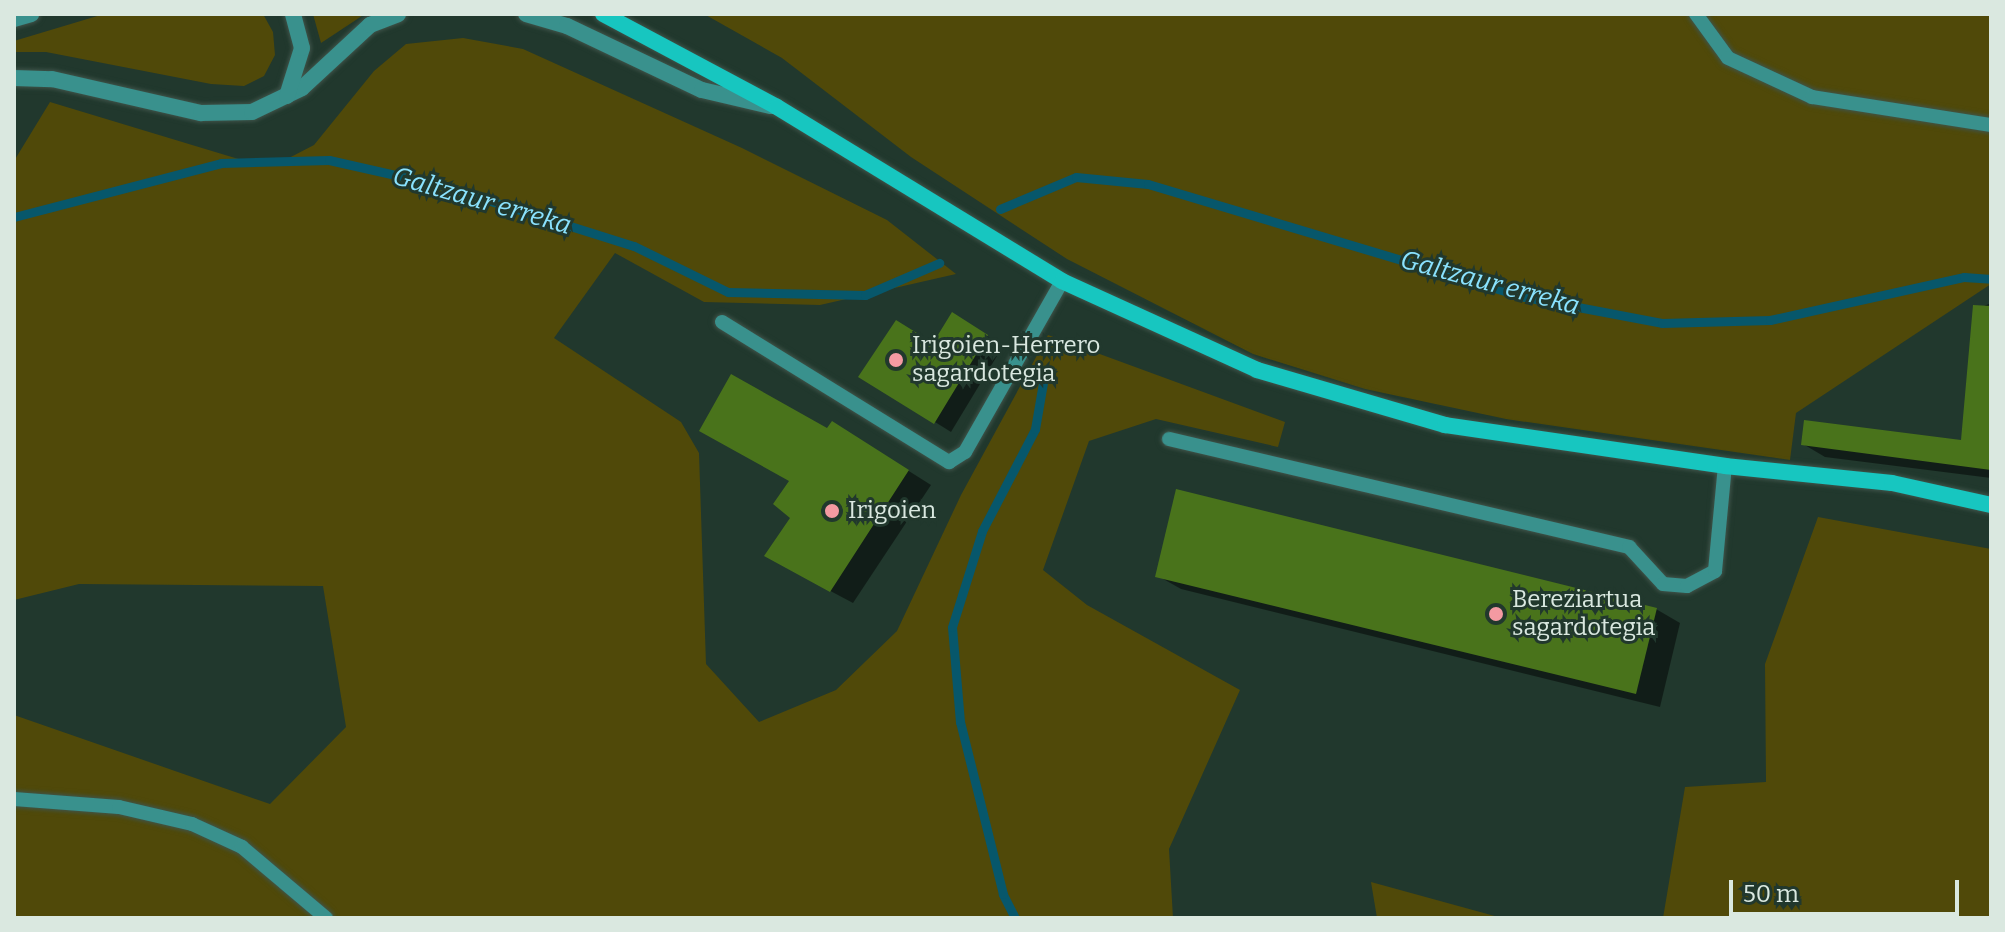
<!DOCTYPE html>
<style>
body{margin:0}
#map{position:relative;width:2005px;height:932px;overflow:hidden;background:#21382d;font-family:Bitter,serif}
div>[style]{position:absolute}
.green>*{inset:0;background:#504909}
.shadow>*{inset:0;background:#0007}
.stream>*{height:9px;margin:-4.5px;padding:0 4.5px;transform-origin:4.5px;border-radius:4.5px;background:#07576b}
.building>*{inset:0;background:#49731b}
.roads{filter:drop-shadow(0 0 2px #3f544a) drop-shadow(0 0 2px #3f544a)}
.service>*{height:14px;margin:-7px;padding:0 7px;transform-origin:7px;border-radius:7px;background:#39918d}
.tertiary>*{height:16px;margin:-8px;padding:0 8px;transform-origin:8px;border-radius:8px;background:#39918d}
.secondary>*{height:16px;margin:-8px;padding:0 8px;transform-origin:8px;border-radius:8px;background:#17c6c0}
.dots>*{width:22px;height:22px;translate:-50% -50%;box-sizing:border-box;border:4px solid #21382d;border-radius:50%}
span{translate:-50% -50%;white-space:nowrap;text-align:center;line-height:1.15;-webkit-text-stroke:6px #21382d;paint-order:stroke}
.poi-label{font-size:24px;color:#dae8e0}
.left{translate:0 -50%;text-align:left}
.water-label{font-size:26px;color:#8ae2fe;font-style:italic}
.frame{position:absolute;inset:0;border:16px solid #dae8e0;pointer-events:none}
.scale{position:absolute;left:1729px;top:880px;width:230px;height:36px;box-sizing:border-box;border:4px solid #dae8e0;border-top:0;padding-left:10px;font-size:24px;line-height:28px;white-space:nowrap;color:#dae8e0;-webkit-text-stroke:6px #21382d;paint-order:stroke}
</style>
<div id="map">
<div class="green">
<i style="clip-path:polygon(104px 14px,263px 14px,273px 32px,275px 55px,264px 76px,244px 86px,211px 84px,46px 52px,14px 52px,14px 41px)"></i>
<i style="clip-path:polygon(313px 14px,365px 14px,321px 43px)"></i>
<i style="clip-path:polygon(704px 14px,1991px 14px,1991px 284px,1796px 413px,1790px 460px,1506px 419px,1365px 389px,1253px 354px,1067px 259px,911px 157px,782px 58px)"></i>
<i style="clip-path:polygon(463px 38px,523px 49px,742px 148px,887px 220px,956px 274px,820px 305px,704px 302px,615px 253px,554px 338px,681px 422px,699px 453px,706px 664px,759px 722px,836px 690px,897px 631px,961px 495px,1048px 335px,1285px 422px,1278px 447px,1156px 419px,1089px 441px,1043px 570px,1087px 605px,1240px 690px,1169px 849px,1173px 918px,14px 918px,14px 715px,270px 804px,346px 727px,323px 586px,79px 584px,14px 600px,14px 161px,50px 102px,245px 161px,285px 160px,314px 145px,374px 71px,406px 44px)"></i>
<i style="clip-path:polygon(1818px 517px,1991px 549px,1991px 918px,1663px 918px,1685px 787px,1766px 782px,1765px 664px)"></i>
<i style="clip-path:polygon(1371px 882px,1502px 918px,1377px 918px)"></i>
</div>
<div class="shadow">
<i style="clip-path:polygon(1991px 303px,1991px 478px,1825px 457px,1803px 444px,1963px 442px,1975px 310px)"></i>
<i style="clip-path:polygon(968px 324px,1003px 346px,951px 432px,935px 422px,934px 345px)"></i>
<i style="clip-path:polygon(828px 431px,855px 437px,931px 485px,853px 603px,789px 569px,793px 518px)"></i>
<i style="clip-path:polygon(1158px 576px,1656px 609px,1680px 623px,1660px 707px,1181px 589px)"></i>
</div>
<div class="stream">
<i style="left:1000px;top:209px;width:82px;rotate:-22.8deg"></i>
<i style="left:1076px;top:177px;width:72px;rotate:5.6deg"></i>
<i style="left:1148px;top:184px;width:394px;rotate:16.7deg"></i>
<i style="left:1525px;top:297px;width:139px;rotate:10.7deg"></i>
<i style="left:1662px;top:323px;width:108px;rotate:-1.6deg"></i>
<i style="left:1770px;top:320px;width:199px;rotate:-12.5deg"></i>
<i style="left:1964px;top:277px;width:27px;rotate:4deg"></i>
<i style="left:14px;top:217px;width:214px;rotate:-14.6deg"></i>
<i style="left:221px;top:163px;width:108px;rotate:-1.6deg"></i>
<i style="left:329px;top:160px;width:114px;rotate:12.7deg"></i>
<i style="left:440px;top:185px;width:203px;rotate:17.5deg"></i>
<i style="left:634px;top:246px;width:105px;rotate:26.1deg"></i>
<i style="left:728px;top:292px;width:137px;rotate:1.3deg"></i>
<i style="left:865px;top:295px;width:81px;rotate:-23.4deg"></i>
<i style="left:1015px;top:918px;width:27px;rotate:-117deg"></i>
<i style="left:1003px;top:894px;width:177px;rotate:-104deg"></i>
<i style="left:960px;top:722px;width:95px;rotate:-94.8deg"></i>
<i style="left:952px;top:627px;width:101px;rotate:-72.6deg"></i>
<i style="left:982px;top:531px;width:115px;rotate:-62.5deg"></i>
<i style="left:1035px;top:429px;width:59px;rotate:-80.2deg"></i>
</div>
<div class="building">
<i style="clip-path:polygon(1973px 305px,1991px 306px,1991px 470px,1801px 445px,1804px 420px,1961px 440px)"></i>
<i style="clip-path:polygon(952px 312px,988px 335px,934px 424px,858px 377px,896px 320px,933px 343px)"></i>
<i style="clip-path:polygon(731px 374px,827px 428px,832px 421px,909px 470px,830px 592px,764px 556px,790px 518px,773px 504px,789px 481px,699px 431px)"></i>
<i style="clip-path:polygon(1176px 489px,1657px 608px,1636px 694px,1155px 577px)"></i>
</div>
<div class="roads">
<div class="service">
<i style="left:1696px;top:14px;width:54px;rotate:54deg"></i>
<i style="left:1728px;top:58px;width:93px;rotate:24.9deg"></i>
<i style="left:1812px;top:97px;width:181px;rotate:8.9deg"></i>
<i style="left:722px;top:322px;width:267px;rotate:31.7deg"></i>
<i style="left:949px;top:462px;width:19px;rotate:-32deg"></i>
<i style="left:965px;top:452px;width:197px;rotate:-60.4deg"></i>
<i style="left:1169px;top:439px;width:473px;rotate:13.2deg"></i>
<i style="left:1629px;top:547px;width:50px;rotate:47.4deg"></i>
<i style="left:1663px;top:584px;width:24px;rotate:5deg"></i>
<i style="left:1687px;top:586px;width:32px;rotate:-28deg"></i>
<i style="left:1715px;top:571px;width:105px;rotate:-84.6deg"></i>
<i style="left:14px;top:799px;width:105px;rotate:4.4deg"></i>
<i style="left:119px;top:807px;width:75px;rotate:13.1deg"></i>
<i style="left:192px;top:824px;width:55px;rotate:24.7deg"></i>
<i style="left:242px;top:847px;width:110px;rotate:40.2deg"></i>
</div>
<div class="tertiary">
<i style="left:526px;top:14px;width:43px;rotate:16.3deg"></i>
<i style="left:567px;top:26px;width:149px;rotate:25.4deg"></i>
<i style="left:702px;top:90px;width:71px;rotate:13.1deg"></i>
<i style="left:14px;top:19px;width:18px;rotate:-16deg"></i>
<i style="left:14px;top:78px;width:38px;rotate:2deg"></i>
<i style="left:52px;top:79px;width:153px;rotate:12.9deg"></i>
<i style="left:201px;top:113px;width:51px;rotate:-1.1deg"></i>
<i style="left:252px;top:112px;width:55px;rotate:-25.6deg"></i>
<i style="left:302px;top:88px;width:93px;rotate:-42.8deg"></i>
<i style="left:370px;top:25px;width:30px;rotate:-21deg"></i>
<i style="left:287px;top:96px;width:50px;rotate:-72.6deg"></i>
<i style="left:302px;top:48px;width:35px;rotate:-105deg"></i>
</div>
<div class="secondary">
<i style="left:603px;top:14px;width:197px;rotate:28.1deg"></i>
<i style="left:777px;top:107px;width:334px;rotate:31.4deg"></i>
<i style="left:1062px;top:281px;width:214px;rotate:24.5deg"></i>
<i style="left:1257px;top:370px;width:196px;rotate:16.3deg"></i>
<i style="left:1445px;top:425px;width:283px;rotate:8.3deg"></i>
<i style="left:1725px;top:466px;width:168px;rotate:5.8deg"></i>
<i style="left:1892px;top:483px;width:101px;rotate:12.5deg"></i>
</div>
</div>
<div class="dots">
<i style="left:896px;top:360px;background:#f49aa2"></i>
<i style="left:832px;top:511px;background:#f49aa2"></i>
<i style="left:1496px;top:614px;background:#f49aa2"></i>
</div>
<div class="poi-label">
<span class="left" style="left:912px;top:360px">Irigoien-Herrero<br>sagardotegia</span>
<span class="left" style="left:848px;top:511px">Irigoien</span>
<span class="left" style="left:1512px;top:614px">Bereziartua<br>sagardotegia</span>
</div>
<div class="water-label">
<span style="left:482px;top:201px;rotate:16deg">Galtzaur erreka</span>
<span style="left:1490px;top:283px;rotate:15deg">Galtzaur erreka</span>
</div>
<div class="frame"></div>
<div class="scale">50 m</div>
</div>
